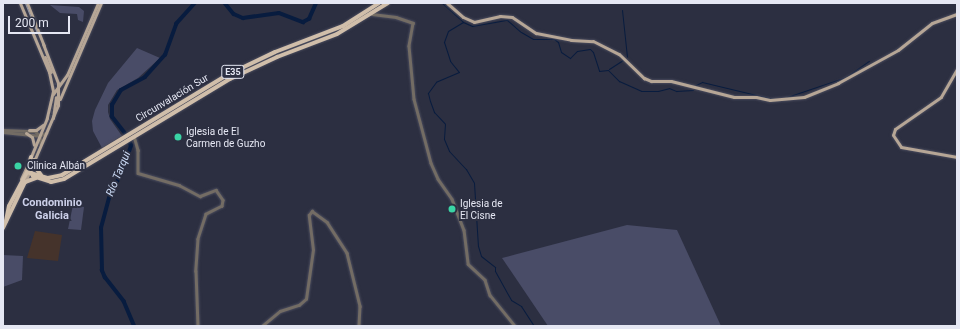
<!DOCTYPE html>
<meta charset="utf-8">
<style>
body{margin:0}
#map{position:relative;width:960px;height:329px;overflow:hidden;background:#2c2f41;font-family:Roboto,sans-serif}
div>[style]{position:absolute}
.commercial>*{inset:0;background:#45332b}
.green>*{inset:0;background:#494c67}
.stream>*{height:1px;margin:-0.5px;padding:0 0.5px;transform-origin:0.5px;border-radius:0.5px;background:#081c3f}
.river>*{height:3.5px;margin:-1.75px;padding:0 1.75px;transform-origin:1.75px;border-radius:1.75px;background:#081c3f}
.major-tunnel>*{height:3px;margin-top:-1.5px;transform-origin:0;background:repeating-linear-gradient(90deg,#484b5c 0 3px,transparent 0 4.5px)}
.roads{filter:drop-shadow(0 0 1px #4a4c5d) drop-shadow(0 0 1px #4a4c5d)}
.minor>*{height:2.5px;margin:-1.25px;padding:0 1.25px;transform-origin:1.25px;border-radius:1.25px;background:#736c64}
.major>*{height:3px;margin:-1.5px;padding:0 1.5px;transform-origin:1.5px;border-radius:1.5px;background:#b6a696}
.highway>*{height:4px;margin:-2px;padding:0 2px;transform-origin:2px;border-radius:2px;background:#d0beaa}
.tram>*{height:1px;margin:-0.5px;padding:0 0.5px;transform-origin:0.5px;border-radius:0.5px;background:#9598a6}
.dots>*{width:11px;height:11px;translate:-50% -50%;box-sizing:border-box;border:2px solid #2c2f41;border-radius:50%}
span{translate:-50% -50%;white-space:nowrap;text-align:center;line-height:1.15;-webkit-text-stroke:4px #2c2f41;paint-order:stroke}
.shield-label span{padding:1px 3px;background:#2c2f41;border:1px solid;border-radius:3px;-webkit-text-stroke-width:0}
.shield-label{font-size:9px;color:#e5e7f3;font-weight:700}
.street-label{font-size:10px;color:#e5e7f3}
.poi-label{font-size:10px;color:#e5e7f3}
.left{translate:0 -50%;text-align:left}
.water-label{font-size:11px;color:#ccdbf6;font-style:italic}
.neighbourhood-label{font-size:11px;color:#ccd0e9;font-weight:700}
.frame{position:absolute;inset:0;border:4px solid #e5e7f3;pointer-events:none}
.scale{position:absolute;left:8px;top:16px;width:62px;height:18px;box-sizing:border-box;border:2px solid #e5e7f3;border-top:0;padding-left:5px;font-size:12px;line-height:14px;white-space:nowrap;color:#e5e7f3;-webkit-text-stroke:3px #2c2f41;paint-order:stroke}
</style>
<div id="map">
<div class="commercial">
<i style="clip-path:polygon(35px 231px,62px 235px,58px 261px,27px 258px)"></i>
</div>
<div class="green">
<i style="clip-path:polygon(50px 5px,79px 7px,84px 11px,83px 22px,78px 20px,77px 14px,60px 13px)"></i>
<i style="clip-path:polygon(137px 48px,160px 58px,138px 78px,117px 90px,108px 105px,108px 112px,110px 119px,122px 136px,102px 148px,93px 131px,92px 121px,95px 110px,108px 83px)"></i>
<i style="clip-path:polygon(73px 205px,84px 207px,81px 230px,68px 229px)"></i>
<i style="clip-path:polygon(627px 225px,677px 230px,721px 326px,548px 326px,502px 258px)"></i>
<i style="clip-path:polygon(3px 255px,23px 256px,22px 280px,3px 287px)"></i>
</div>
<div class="stream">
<i style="left:442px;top:3px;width:28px;rotate:42deg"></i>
<i style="left:463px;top:22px;width:10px;rotate:24deg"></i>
<i style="left:472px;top:26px;width:36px;rotate:-10deg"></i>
<i style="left:507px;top:20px;width:18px;rotate:41deg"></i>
<i style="left:521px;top:32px;width:14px;rotate:30deg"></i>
<i style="left:533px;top:39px;width:21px"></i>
<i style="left:554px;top:39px;width:5px;rotate:37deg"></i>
<i style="left:558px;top:42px;width:10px;rotate:73deg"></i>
<i style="left:561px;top:52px;width:11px;rotate:34deg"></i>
<i style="left:570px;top:58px;width:10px;rotate:-45deg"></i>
<i style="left:577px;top:51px;width:13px;rotate:-9deg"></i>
<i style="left:590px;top:49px;width:4px;rotate:45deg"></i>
<i style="left:593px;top:52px;width:20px;rotate:72deg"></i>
<i style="left:599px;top:71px;width:9px;rotate:-6deg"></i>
<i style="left:608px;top:70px;width:16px;rotate:45deg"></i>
<i style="left:619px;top:81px;width:24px;rotate:24deg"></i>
<i style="left:641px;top:91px;width:17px"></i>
<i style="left:658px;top:91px;width:11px;rotate:-15deg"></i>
<i style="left:669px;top:88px;width:8px;rotate:23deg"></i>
<i style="left:676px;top:91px;width:17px;rotate:-3deg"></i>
<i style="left:622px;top:10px;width:47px;rotate:83.9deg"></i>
<i style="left:463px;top:22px;width:17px;rotate:149deg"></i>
<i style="left:448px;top:31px;width:12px;rotate:110deg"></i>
<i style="left:444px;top:42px;width:20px;rotate:72deg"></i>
<i style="left:450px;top:61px;width:14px;rotate:51deg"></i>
<i style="left:459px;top:72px;width:25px;rotate:157deg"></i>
<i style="left:436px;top:82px;width:14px;rotate:126deg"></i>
<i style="left:428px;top:93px;width:8px;rotate:76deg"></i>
<i style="left:430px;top:101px;width:12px;rotate:70deg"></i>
<i style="left:434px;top:112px;width:16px;rotate:47deg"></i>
<i style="left:445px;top:124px;width:15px;rotate:94deg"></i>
<i style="left:444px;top:139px;width:13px;rotate:67deg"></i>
<i style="left:449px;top:151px;width:25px;rotate:47deg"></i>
<i style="left:466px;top:169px;width:16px;rotate:60deg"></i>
<i style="left:474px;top:183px;width:63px;rotate:86.4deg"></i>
<i style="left:478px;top:246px;width:10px;rotate:73deg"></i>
<i style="left:481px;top:256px;width:18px;rotate:38deg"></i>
<i style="left:495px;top:267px;width:4px;rotate:90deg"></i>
<i style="left:495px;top:271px;width:33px;rotate:61deg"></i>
<i style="left:511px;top:300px;width:12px;rotate:31deg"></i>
<i style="left:521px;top:306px;width:24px;rotate:57deg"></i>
<i style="left:609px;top:69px;width:17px;rotate:-33deg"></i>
<i style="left:696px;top:85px;width:7px;rotate:-27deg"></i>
<i style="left:702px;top:82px;width:73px;rotate:13.5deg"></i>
<i style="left:787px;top:97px;width:62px;rotate:-18.7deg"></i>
<i style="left:846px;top:77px;width:28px;rotate:-35deg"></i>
</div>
<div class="river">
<i style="left:225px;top:3px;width:14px;rotate:51deg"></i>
<i style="left:234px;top:14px;width:10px;rotate:24deg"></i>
<i style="left:243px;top:18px;width:36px;rotate:-8deg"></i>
<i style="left:279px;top:13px;width:26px;rotate:21deg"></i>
<i style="left:303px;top:22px;width:7px;rotate:-27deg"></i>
<i style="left:309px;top:19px;width:17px;rotate:-66deg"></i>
<i style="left:134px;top:326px;width:26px;rotate:-113deg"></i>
<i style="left:124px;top:302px;width:31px;rotate:-128deg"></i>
<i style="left:105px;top:278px;width:8px;rotate:-113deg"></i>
<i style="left:102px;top:271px;width:43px;rotate:-91.3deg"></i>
<i style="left:101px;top:228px;width:34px;rotate:-75deg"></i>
<i style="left:110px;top:195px;width:26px;rotate:-62deg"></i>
<i style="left:122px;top:172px;width:28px;rotate:-71deg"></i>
<i style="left:131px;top:146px;width:12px;rotate:-114deg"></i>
<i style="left:126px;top:135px;width:23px;rotate:-128deg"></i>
<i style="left:112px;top:117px;width:12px;rotate:-90deg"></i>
<i style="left:112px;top:105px;width:17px;rotate:-59deg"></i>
<i style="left:121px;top:90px;width:27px;rotate:-28deg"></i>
<i style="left:145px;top:77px;width:30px;rotate:-48deg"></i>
<i style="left:165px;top:55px;width:33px;rotate:-70deg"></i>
<i style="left:176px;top:24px;width:28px;rotate:-48deg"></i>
</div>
<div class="major-tunnel">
<i style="left:55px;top:98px;width:16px;rotate:-86deg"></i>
<i style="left:52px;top:107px;width:12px;rotate:-81deg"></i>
<i style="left:37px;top:151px;width:49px;rotate:-69.7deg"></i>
<i style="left:32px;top:159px;width:12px;rotate:-70deg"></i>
</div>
<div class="roads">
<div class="minor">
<i style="left:372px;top:14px;width:24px;rotate:7deg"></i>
<i style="left:396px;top:17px;width:18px;rotate:19deg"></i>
<i style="left:413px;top:23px;width:23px;rotate:100deg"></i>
<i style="left:409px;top:46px;width:53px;rotate:84.6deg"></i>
<i style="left:414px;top:99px;width:66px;rotate:75.1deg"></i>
<i style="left:431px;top:163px;width:17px;rotate:66deg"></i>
<i style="left:438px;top:179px;width:24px;rotate:55deg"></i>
<i style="left:452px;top:199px;width:33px;rotate:69deg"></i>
<i style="left:464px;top:230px;width:34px;rotate:83deg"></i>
<i style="left:468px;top:264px;width:23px;rotate:43deg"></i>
<i style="left:485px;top:280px;width:16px;rotate:72deg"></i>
<i style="left:490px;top:295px;width:40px;rotate:51deg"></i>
<i style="left:3px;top:130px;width:32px;rotate:2deg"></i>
<i style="left:35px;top:131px;width:7px;rotate:45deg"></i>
<i style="left:40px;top:136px;width:8px;rotate:83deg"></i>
<i style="left:3px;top:132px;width:36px;rotate:6deg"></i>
<i style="left:39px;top:136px;width:8px;rotate:-23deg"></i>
<i style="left:134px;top:136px;width:15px;rotate:74deg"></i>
<i style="left:138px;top:150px;width:23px;rotate:90deg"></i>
<i style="left:138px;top:173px;width:43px;rotate:16.3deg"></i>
<i style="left:179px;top:185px;width:24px;rotate:28deg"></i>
<i style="left:200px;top:196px;width:17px;rotate:-21deg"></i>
<i style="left:216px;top:190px;width:12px;rotate:55deg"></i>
<i style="left:223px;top:200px;width:6px;rotate:99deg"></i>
<i style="left:222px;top:206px;width:18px;rotate:153deg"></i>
<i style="left:206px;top:214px;width:26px;rotate:108deg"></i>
<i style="left:198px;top:239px;width:32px;rotate:94deg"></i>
<i style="left:196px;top:271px;width:55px;rotate:87.9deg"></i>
<i style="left:262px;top:326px;width:23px;rotate:-40deg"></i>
<i style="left:280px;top:311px;width:20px;rotate:-18deg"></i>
<i style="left:299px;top:305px;width:9px;rotate:-41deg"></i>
<i style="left:306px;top:299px;width:49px;rotate:-81.9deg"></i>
<i style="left:313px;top:250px;width:35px;rotate:-97deg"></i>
<i style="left:309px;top:215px;width:5px;rotate:-53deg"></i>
<i style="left:312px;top:211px;width:19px;rotate:36deg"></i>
<i style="left:327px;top:222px;width:37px;rotate:57deg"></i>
<i style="left:347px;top:253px;width:55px;rotate:76.2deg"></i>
<i style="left:360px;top:306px;width:20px;rotate:93deg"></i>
</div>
<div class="major">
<i style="left:20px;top:3px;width:75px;rotate:67.2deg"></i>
<i style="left:49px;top:72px;width:19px;rotate:78deg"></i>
<i style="left:53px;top:91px;width:28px;rotate:103deg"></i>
<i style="left:47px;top:118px;width:44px;rotate:112.5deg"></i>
<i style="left:27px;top:3px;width:46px;rotate:68.4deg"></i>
<i style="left:447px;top:3px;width:21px;rotate:41deg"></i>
<i style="left:463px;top:17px;width:12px;rotate:24deg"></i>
<i style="left:474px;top:22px;width:27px;rotate:-13deg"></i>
<i style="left:500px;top:16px;width:12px;rotate:5deg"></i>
<i style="left:512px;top:17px;width:29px;rotate:34deg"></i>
<i style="left:536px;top:33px;width:36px;rotate:11deg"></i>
<i style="left:571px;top:40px;width:22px;rotate:3deg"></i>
<i style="left:593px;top:41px;width:29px;rotate:27deg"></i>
<i style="left:619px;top:54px;width:35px;rotate:44deg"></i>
<i style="left:644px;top:78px;width:8px;rotate:23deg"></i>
<i style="left:651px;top:81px;width:20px"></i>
<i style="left:671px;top:81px;width:65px;rotate:14.3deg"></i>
<i style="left:734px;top:97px;width:22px"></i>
<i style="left:756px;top:97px;width:14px;rotate:12deg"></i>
<i style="left:770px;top:100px;width:34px;rotate:-5deg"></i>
<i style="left:804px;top:97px;width:37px;rotate:-22deg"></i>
<i style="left:838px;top:83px;width:68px;rotate:-28.8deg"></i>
<i style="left:898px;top:50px;width:43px;rotate:-38.5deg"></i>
<i style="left:932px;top:23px;width:27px;rotate:-20deg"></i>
<i style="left:45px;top:57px;width:16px;rotate:68deg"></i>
<i style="left:957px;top:69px;width:32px;rotate:120deg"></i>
<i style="left:941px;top:97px;width:56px;rotate:145.2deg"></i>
<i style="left:895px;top:129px;width:6px;rotate:108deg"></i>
<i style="left:893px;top:135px;width:14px;rotate:56deg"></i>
<i style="left:901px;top:147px;width:57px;rotate:10.1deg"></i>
<i style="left:53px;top:94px;width:24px;rotate:-54deg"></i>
<i style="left:67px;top:75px;width:78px;rotate:-66.7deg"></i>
<i style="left:60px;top:99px;width:104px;rotate:-66.9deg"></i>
<i style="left:53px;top:118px;width:21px;rotate:-82deg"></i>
<i style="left:29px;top:130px;width:7px"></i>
<i style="left:36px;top:130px;width:9px;rotate:-36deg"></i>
<i style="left:26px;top:133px;width:7px;rotate:34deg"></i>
<i style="left:32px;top:137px;width:8px;rotate:76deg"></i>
<i style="left:21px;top:179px;width:17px;rotate:-65deg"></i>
<i style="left:25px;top:182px;width:84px;rotate:-66.8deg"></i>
<i style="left:58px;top:105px;width:22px;rotate:-90deg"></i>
<i style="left:58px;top:83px;width:42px;rotate:-111deg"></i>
</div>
<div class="highway">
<i style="left:31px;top:157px;width:11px;rotate:105deg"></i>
<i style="left:28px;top:168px;width:9px;rotate:58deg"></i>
<i style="left:33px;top:176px;width:19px;rotate:18deg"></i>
<i style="left:51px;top:182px;width:13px;rotate:-13deg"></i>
<i style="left:64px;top:179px;width:194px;rotate:-31.1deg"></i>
<i style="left:230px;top:79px;width:52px;rotate:-25.1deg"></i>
<i style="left:277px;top:57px;width:64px;rotate:-21deg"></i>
<i style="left:337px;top:34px;width:60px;rotate:-31.3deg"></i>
<i style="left:34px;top:160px;width:7px;rotate:82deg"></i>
<i style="left:35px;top:167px;width:10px;rotate:53deg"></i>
<i style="left:6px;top:221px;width:15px;rotate:-79deg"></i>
<i style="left:9px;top:206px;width:38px;rotate:-62deg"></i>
<i style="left:27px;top:172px;width:22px;rotate:16deg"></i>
<i style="left:48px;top:178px;width:14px;rotate:-12deg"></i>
<i style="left:62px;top:175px;width:193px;rotate:-31.2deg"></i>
<i style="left:227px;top:75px;width:53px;rotate:-25.6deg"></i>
<i style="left:275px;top:52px;width:73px;rotate:-20.9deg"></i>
<i style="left:343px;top:26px;width:43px;rotate:-32.6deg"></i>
<i style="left:3px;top:228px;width:51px;rotate:-64.4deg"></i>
<i style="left:25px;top:182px;width:12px;rotate:-20deg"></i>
</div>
</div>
<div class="tram">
<i style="left:25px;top:3px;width:31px;rotate:68deg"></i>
</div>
<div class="dots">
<i style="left:178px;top:137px;background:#3ad4a5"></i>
<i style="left:18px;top:166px;background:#3ad4a5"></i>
<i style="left:452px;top:209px;background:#3ad4a5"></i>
</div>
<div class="shield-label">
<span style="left:233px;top:72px">E35</span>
</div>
<div class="street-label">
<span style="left:172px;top:98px;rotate:-31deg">Circunvalación Sur</span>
</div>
<div class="poi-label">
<span class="left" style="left:186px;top:137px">Iglesia de El<br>Carmen de Guzho</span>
<span class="left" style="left:27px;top:166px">Clinica Albán</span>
<span class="left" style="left:460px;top:209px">Iglesia de<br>El Cisne</span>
</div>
<div class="water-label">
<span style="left:119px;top:174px;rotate:-68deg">Río Tarqui</span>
</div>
<div class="neighbourhood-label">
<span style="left:52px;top:210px">Condominio<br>Galicia</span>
</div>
<div class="frame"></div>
<div class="scale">200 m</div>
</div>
